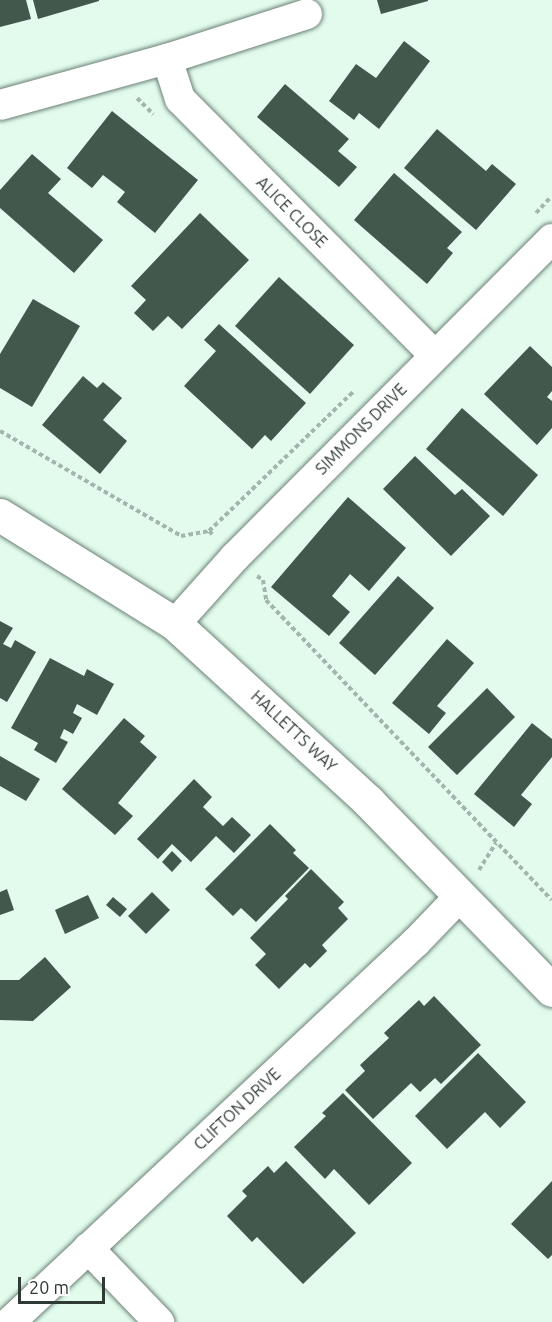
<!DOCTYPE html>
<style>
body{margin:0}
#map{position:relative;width:552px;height:1322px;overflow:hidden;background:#e2fbed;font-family:Ubuntu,sans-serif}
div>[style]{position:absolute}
.building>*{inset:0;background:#43584d}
.path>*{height:4px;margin-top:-2px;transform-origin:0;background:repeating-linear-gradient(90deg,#a2b6ab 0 4.5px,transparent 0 7.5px)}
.roads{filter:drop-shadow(0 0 2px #6b8175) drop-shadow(0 0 2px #6b8175)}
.street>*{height:30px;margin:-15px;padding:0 15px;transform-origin:15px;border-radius:15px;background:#fff}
.secondary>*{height:33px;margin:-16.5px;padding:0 16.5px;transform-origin:16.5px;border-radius:16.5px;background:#fff}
span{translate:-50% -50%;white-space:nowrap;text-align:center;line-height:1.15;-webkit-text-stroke:6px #fff;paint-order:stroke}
.street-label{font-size:16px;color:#303a35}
.scale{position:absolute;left:18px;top:1277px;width:87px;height:27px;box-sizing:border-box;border:3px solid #303a35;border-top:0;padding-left:8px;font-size:18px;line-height:21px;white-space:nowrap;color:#303a35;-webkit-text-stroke:4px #fff;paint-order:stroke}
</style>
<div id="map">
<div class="building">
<i style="clip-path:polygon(0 0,26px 0,31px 19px,0 27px)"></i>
<i style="clip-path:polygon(33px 0,99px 0,99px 1px,38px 19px)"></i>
<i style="clip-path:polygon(377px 0,428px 0,428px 1px,381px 14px)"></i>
<i style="clip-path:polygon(404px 41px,430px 61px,379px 129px,359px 113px,354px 120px,329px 101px,356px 64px,376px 78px)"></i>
<i style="clip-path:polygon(285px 84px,349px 139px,338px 151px,357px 167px,339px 187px,257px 117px)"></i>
<i style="clip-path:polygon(112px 111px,198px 180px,155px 233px,117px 202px,125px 192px,103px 175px,92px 188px,67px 168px)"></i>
<i style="clip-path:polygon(437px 129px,486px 171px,492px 164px,516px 184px,476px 230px,404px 168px)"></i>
<i style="clip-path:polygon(32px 154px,61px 179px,48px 193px,103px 240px,74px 273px,0 208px,0 190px)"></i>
<i style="clip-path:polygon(394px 173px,462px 232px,447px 248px,453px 253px,427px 284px,354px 220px)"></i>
<i style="clip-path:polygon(200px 213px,249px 260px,182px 329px,168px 316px,153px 331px,134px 313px,146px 300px,131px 286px)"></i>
<i style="clip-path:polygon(279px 277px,354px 345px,310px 394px,235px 326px)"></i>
<i style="clip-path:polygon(33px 299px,80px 326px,32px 407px,0 388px,0 354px)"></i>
<i style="clip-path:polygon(219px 324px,306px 403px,271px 441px,265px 435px,252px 449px,184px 386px,216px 351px,204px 340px)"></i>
<i style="clip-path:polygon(530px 346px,552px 367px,552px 391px,547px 397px,552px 401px,552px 428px,537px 445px,484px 394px)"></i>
<i style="clip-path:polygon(83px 376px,97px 388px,103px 382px,122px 398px,103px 420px,127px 441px,100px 474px,42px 425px)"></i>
<i style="clip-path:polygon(462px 408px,538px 475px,503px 516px,426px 449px)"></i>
<i style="clip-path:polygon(415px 456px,455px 495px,462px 489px,490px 516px,451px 556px,383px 489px)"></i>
<i style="clip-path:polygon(348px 497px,406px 548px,369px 591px,350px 574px,332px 596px,350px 612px,329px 636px,271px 587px)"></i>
<i style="clip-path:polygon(398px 576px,434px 608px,375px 675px,339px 643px)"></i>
<i style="clip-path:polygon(0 621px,13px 628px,3px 644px,11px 648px,15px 640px,36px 652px,7px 702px,0 698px)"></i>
<i style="clip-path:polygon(447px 639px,474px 663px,437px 706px,446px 713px,429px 734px,392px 703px)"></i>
<i style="clip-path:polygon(50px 658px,84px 676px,87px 669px,114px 684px,97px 715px,77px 704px,73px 713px,82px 718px,73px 734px,64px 729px,60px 738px,68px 742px,56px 763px,34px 750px,38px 743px,11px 728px)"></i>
<i style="clip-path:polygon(487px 688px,515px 717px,457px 775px,428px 747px)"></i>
<i style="clip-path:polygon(124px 718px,145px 736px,140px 742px,157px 757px,118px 803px,133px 816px,115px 835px,62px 789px)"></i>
<i style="clip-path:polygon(532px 723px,552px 739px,552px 757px,521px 795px,532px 804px,514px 827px,474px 794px)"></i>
<i style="clip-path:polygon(0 756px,40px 779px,26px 801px,0 786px)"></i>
<i style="clip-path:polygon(194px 779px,212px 797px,203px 807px,223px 826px,232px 817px,251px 835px,234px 853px,216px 836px,191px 862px,172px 844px,158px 859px,137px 839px)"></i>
<i style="clip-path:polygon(270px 824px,296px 850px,293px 853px,309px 868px,256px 922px,241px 908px,233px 916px,205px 889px)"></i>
<i style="clip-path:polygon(172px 851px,182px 861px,172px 872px,162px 862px)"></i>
<i style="clip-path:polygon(311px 869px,344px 902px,338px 908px,348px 919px,322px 945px,327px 951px,310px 968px,305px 963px,279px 989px,255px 965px,266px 954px,250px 938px,288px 899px,285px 896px)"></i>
<i style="clip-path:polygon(7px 889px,14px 910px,0 915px,0 892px)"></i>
<i style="clip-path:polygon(152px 892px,170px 910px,146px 934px,128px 916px)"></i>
<i style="clip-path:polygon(88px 895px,99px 918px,65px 934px,55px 910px)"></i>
<i style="clip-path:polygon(113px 897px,127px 909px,120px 917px,106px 905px)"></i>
<i style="clip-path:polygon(45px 957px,71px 987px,33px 1021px,0 1020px,0 980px,19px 980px)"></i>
<i style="clip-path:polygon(434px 996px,481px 1045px,441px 1084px,435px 1078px,420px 1092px,411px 1083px,373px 1119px,345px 1090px,365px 1071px,360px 1065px,389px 1038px,384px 1033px,419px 1000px,424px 1006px)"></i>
<i style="clip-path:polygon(478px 1053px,526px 1102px,500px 1128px,485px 1112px,447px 1149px,415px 1116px)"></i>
<i style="clip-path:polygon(343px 1093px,412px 1163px,369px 1205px,334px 1169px,325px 1179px,294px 1147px,326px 1116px,322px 1113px)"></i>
<i style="clip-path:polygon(286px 1161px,356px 1233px,303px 1284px,257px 1237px,252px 1242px,227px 1216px,247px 1196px,242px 1191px,268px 1166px,274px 1173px)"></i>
<i style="clip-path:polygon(552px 1181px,552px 1255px,548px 1259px,511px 1224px)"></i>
</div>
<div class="path">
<i style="left:137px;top:98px;width:23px;rotate:45deg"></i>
<i style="left:536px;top:213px;width:22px;rotate:-47deg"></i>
<i style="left:0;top:431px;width:209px;rotate:30.1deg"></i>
<i style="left:181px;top:536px;width:28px;rotate:-10deg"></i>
<i style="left:209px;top:531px;width:7px;rotate:45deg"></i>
<i style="left:209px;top:531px;width:200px;rotate:-44deg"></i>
<i style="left:257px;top:576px;width:7px;rotate:34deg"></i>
<i style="left:263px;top:580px;width:20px;rotate:81deg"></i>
<i style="left:266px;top:600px;width:414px;rotate:46.4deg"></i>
<i style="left:479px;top:870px;width:32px;rotate:-58deg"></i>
</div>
<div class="roads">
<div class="street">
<i style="left:167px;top:59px;width:42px;rotate:72deg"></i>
<i style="left:180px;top:99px;width:361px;rotate:45.2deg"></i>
<i style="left:0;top:105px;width:173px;rotate:-15.4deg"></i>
<i style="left:167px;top:59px;width:147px;rotate:-17.8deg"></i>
<i style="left:175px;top:624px;width:90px;rotate:-48.2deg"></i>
<i style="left:235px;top:557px;width:449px;rotate:-45.1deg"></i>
<i style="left:88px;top:1248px;width:103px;rotate:46.2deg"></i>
<i style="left:10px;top:1322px;width:556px;rotate:-43.11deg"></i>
<i style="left:416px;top:942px;width:65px;rotate:-46.2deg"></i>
</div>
<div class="secondary">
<i style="left:0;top:515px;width:206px;rotate:31.9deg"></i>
<i style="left:175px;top:624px;width:263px;rotate:42.5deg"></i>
<i style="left:369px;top:802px;width:262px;rotate:45.8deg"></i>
</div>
</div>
<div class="street-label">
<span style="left:292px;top:212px;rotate:45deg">ALICE CLOSE</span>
<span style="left:361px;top:429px;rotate:-45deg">SIMMONS DRIVE</span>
<span style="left:294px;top:731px;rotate:43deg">HALLETTS WAY</span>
<span style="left:237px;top:1109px;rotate:-43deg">CLIFTON DRIVE</span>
</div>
<div class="scale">20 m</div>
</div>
